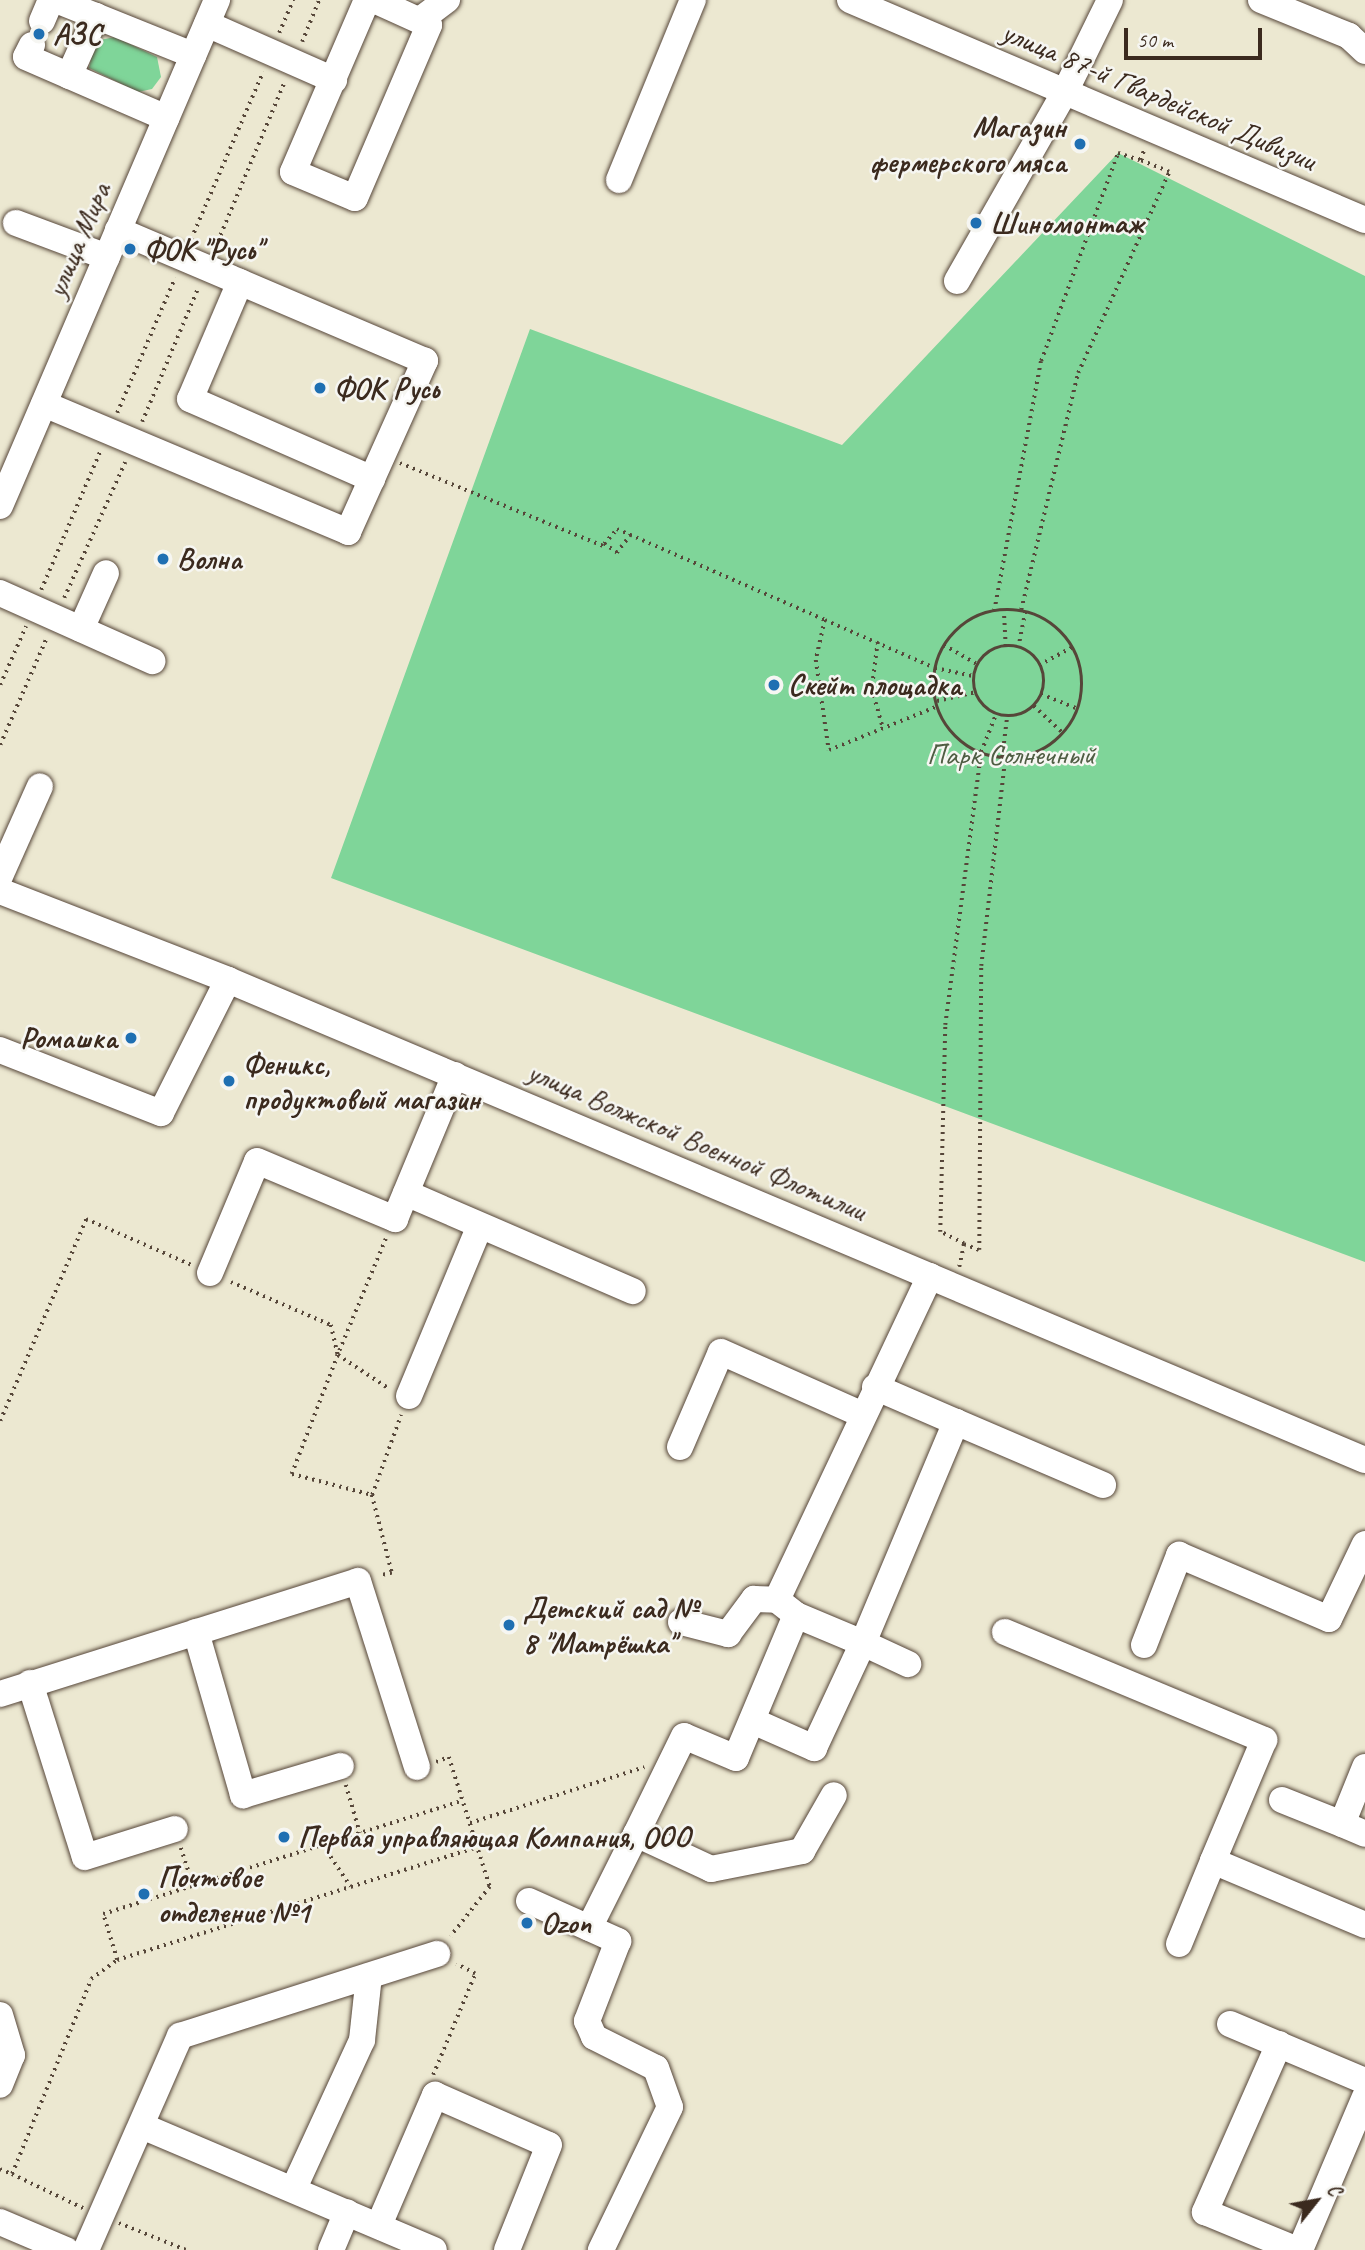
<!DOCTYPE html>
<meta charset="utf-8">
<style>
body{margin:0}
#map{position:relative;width:1365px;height:2250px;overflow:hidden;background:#ece8d1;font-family:Caveat,sans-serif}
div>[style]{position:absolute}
.green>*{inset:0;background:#7fd599}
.path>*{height:3.5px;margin-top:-1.75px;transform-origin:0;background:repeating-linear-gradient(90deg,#564639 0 2px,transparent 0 7px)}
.path>.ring{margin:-1.75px;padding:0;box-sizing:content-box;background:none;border:3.5px solid #564639;border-radius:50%}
.roads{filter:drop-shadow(0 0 2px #564639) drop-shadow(0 0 2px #564639)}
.minor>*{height:26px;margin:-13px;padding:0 13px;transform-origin:13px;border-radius:13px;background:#fff}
.dots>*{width:19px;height:19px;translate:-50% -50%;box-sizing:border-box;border:4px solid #f6f6f2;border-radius:50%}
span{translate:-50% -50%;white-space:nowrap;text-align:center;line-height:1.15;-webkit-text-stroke:5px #f6f6f2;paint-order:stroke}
.poi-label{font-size:30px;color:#3b2a1e;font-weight:700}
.left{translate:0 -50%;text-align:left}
.right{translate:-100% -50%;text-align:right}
.street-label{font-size:30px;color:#3b2a1e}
.park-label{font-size:30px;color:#4f5d43}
.north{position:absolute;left:1281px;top:2166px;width:70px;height:70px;-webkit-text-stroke:5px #f6f6f2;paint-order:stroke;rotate:59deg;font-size:19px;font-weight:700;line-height:28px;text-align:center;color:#3b2a1e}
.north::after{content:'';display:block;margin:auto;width:24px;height:32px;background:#3b2a1e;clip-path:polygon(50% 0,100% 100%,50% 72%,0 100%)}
.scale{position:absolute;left:1124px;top:28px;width:138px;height:32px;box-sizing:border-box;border:4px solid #3b2a1e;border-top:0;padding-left:9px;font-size:21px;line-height:24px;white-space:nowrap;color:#3b2a1e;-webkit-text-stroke:5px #f6f6f2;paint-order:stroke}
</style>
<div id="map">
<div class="green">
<i style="clip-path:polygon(115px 37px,157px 57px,161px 77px,152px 89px,138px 92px,89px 68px,95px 41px)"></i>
<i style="clip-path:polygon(1118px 153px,1365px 276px,1365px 1262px,331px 878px,530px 329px,842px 445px)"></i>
</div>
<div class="path">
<i style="left:279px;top:33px;width:36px;rotate:-67deg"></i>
<i style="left:302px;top:42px;width:45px;rotate:-68deg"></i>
<i style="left:191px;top:239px;width:182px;rotate:-66.7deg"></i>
<i style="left:215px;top:248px;width:181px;rotate:-67.3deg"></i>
<i style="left:117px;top:413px;width:147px;rotate:-66.8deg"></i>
<i style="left:142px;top:422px;width:145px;rotate:-67.3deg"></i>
<i style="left:400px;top:463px;width:222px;rotate:22.2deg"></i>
<i style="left:631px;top:535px;width:23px;rotate:128deg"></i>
<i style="left:617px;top:553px;width:16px;rotate:-145deg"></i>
<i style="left:604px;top:544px;width:20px;rotate:-49deg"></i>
<i style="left:617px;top:529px;width:227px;rotate:23.6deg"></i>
<i style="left:825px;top:620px;width:41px;rotate:102.7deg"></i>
<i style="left:816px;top:660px;width:91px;rotate:81.8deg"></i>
<i style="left:829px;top:750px;width:118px;rotate:-22deg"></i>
<i style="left:41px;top:590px;width:150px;rotate:-66.9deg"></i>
<i style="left:64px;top:598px;width:149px;rotate:-65.8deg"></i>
<i style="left:1004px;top:609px;width:38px;rotate:87deg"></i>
<i class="ring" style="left:934px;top:610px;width:144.5px;height:144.5px"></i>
<i style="left:1021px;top:610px;width:244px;rotate:-76.5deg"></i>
<i style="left:1078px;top:373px;width:221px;rotate:-65.6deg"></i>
<i style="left:1169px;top:172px;width:31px;rotate:-158deg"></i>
<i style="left:1140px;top:160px;width:11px;rotate:-68deg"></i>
<i style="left:994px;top:611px;width:254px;rotate:-79.4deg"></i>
<i style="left:1041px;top:361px;width:222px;rotate:-69.7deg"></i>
<i style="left:1118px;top:153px;width:23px;rotate:18deg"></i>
<i style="left:825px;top:620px;width:120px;rotate:23.6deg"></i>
<i style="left:935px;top:668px;width:40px;rotate:12deg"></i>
<i style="left:878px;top:642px;width:47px;rotate:97.3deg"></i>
<i style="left:872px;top:689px;width:41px;rotate:74.2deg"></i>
<i style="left:944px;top:645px;width:39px;rotate:30deg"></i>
<i class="ring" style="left:974px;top:646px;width:66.5px;height:66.5px"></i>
<i style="left:1018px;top:648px;width:38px;rotate:-79deg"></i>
<i style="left:1039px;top:665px;width:38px;rotate:-28deg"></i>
<i style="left:0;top:685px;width:64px;rotate:-66.2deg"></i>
<i style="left:1041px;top:694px;width:40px;rotate:22deg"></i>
<i style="left:937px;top:701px;width:39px;rotate:-13deg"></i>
<i style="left:1034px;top:706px;width:41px;rotate:43deg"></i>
<i style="left:0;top:745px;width:118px;rotate:-66.5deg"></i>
<i style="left:1002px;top:757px;width:41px;rotate:-83deg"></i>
<i style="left:386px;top:1239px;width:126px;rotate:112.5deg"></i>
<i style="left:338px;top:1355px;width:60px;rotate:33.4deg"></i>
<i style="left:964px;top:1244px;width:27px;rotate:-153deg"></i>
<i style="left:940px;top:1232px;width:207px;rotate:-88.6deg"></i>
<i style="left:945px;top:1025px;width:275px;rotate:-82.5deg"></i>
<i style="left:981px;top:752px;width:41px;rotate:-68.5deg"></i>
<i style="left:959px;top:1267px;width:24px;rotate:-78deg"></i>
<i style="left:964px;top:1244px;width:16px;rotate:22deg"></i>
<i style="left:979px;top:1250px;width:284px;rotate:-89.6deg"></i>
<i style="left:981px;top:966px;width:210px;rotate:-83.4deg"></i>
<i style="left:231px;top:1282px;width:109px;rotate:23.3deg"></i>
<i style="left:331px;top:1325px;width:31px;rotate:77deg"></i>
<i style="left:338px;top:1355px;width:128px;rotate:111.1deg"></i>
<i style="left:292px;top:1474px;width:83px;rotate:14.7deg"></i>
<i style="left:372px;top:1495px;width:81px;rotate:75.6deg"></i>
<i style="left:392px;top:1573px;width:12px;rotate:166deg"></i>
<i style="left:0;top:1421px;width:220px;rotate:-66.9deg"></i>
<i style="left:86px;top:1219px;width:116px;rotate:23.5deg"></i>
<i style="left:372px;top:1495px;width:85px;rotate:-70.1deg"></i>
<i style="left:436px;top:1762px;width:14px;rotate:-21deg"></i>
<i style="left:449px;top:1757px;width:136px;rotate:72.5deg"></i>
<i style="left:490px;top:1887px;width:63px;rotate:128.5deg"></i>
<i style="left:346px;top:1785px;width:50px;rotate:73.7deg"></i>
<i style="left:470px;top:1823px;width:183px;rotate:-17.8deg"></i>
<i style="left:323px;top:1845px;width:50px;rotate:56.3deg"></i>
<i style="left:181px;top:1848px;width:40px;rotate:72deg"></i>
<i style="left:117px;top:1960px;width:48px;rotate:-106.9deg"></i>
<i style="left:103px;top:1914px;width:376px;rotate:-17.5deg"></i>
<i style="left:433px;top:2075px;width:109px;rotate:-67.4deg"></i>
<i style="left:475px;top:1974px;width:21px;rotate:-152deg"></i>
<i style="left:0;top:2169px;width:13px;rotate:23deg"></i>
<i style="left:12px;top:2174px;width:210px;rotate:-67.9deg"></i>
<i style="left:91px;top:1979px;width:32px;rotate:-36deg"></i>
<i style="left:117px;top:1960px;width:377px;rotate:-17.4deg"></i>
<i style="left:12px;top:2174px;width:79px;rotate:25.6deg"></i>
<i style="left:119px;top:2223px;width:72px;rotate:21.9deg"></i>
</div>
<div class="roads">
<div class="minor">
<i style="left:56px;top:0;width:148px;rotate:21.9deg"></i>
<i style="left:367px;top:0;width:187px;rotate:113.3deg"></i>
<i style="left:293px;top:172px;width:67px;rotate:22.8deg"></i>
<i style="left:355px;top:198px;width:188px;rotate:-66.8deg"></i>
<i style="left:429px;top:25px;width:60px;rotate:-155.6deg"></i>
<i style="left:850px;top:0;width:560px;rotate:23.13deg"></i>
<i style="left:1261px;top:0;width:95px;rotate:22.2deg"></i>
<i style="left:1349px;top:36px;width:22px;rotate:43deg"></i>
<i style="left:420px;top:20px;width:34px;rotate:-37deg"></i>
<i style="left:42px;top:21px;width:23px;rotate:-67deg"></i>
<i style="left:207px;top:24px;width:139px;rotate:23.8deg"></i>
<i style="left:32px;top:45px;width:13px;rotate:117deg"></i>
<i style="left:26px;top:57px;width:153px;rotate:23.5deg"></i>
<i style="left:69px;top:76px;width:66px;rotate:-65.8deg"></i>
<i style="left:619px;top:180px;width:195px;rotate:-67.7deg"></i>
<i style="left:16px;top:223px;width:97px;rotate:20.5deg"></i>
<i style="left:957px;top:281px;width:218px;rotate:-60.3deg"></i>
<i style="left:1065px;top:92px;width:102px;rotate:-63.9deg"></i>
<i style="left:240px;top:282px;width:127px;rotate:113.1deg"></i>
<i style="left:190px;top:399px;width:199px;rotate:23.7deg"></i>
<i style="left:44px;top:404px;width:330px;rotate:22.8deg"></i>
<i style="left:348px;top:532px;width:188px;rotate:-65.8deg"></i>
<i style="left:425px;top:361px;width:334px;rotate:-156.9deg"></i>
<i style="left:0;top:506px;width:551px;rotate:-66.79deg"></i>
<i style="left:0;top:593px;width:167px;rotate:24.1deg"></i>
<i style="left:81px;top:629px;width:61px;rotate:-65.9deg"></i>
<i style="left:0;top:876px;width:98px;rotate:-66deg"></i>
<i style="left:0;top:891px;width:245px;rotate:21.3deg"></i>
<i style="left:228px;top:980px;width:1234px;rotate:22.89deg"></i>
<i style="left:0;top:1050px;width:173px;rotate:21.4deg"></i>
<i style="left:161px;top:1113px;width:149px;rotate:-63.3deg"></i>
<i style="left:406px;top:1193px;width:247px;rotate:23.4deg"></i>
<i style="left:210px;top:1273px;width:121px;rotate:-67.2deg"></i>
<i style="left:257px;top:1161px;width:150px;rotate:22.8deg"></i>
<i style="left:395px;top:1219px;width:156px;rotate:-67.4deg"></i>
<i style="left:930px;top:1276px;width:358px;rotate:115.3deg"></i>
<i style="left:777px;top:1600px;width:24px;rotate:38deg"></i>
<i style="left:796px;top:1615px;width:73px;rotate:22.7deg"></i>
<i style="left:863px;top:1643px;width:240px;rotate:-67.2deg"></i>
<i style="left:956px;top:1422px;width:160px;rotate:23.2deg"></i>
<i style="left:875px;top:1387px;width:88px;rotate:23.4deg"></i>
<i style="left:409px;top:1396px;width:182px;rotate:-67.4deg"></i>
<i style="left:680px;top:1447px;width:103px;rotate:-66.7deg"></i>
<i style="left:721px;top:1352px;width:155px;rotate:23.9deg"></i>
<i style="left:796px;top:1615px;width:155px;rotate:112.8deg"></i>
<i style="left:736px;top:1758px;width:56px;rotate:-157.1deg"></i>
<i style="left:684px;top:1736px;width:109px;rotate:116.1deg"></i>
<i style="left:636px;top:1834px;width:83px;rotate:25deg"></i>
<i style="left:711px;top:1869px;width:93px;rotate:-11.2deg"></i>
<i style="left:802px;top:1851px;width:64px;rotate:-60.3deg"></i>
<i style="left:681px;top:1622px;width:49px;rotate:14.3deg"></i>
<i style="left:728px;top:1634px;width:44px;rotate:-53.4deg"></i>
<i style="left:754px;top:1599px;width:23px;rotate:2deg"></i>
<i style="left:196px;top:1632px;width:170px;rotate:73.9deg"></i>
<i style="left:243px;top:1795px;width:102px;rotate:-16.5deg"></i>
<i style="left:1005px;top:1632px;width:281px;rotate:22.6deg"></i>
<i style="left:1264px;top:1740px;width:131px;rotate:112.9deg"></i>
<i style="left:1144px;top:1645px;width:97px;rotate:-68.7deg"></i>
<i style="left:1179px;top:1555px;width:163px;rotate:23.1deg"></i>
<i style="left:1329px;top:1619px;width:83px;rotate:-64.4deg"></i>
<i style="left:30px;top:1683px;width:182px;rotate:72.5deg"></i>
<i style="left:85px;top:1857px;width:94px;rotate:-17.3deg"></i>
<i style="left:0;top:1694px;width:375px;rotate:-17.5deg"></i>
<i style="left:358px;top:1581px;width:195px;rotate:72.4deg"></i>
<i style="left:753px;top:1721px;width:67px;rotate:23.9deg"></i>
<i style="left:814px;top:1748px;width:116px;rotate:-65deg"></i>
<i style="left:863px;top:1643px;width:50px;rotate:25deg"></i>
<i style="left:1365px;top:1767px;width:61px;rotate:112deg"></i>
<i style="left:1342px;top:1824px;width:25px;rotate:23deg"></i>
<i style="left:1282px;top:1800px;width:65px;rotate:21.8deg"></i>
<i style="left:529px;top:1901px;width:98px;rotate:24.2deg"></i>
<i style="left:618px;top:1941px;width:86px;rotate:111.2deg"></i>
<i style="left:587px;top:2021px;width:17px;rotate:66deg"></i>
<i style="left:594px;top:2037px;width:69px;rotate:26.6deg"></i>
<i style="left:656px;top:2068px;width:41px;rotate:70.3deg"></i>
<i style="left:670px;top:2107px;width:159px;rotate:115.8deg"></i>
<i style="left:589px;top:1928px;width:105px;rotate:-63.4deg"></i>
<i style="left:1179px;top:1944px;width:90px;rotate:-67.7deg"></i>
<i style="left:1213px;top:1861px;width:165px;rotate:22.8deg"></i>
<i style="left:0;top:2015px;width:42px;rotate:73.3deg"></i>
<i style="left:12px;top:2055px;width:32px;rotate:112deg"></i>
<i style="left:1230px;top:2024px;width:147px;rotate:22.9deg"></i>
<i style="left:1279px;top:2044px;width:184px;rotate:113.8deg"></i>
<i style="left:1205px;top:2212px;width:100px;rotate:22.4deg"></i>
<i style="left:142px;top:2126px;width:317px;rotate:23deg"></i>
<i style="left:294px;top:2188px;width:163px;rotate:-65.3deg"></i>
<i style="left:362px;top:2040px;width:64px;rotate:-83.8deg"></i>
<i style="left:0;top:2222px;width:72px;rotate:23deg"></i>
<i style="left:379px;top:2225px;width:142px;rotate:-66.7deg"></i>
<i style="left:435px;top:2095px;width:124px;rotate:23.7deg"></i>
<i style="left:549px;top:2145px;width:113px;rotate:111.8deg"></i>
<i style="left:86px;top:2250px;width:234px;rotate:-66.3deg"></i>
<i style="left:180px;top:2036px;width:270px;rotate:-17.7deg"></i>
<i style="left:331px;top:2250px;width:41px;rotate:-67.2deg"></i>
<i style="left:1300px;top:2250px;width:166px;rotate:-67deg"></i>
</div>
</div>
<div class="dots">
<i style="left:39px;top:34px;background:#1f6fb2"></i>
<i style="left:1080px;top:144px;background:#1f6fb2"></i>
<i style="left:976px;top:223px;background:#1f6fb2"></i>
<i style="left:130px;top:249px;background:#1f6fb2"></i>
<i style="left:320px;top:388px;background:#1f6fb2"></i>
<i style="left:163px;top:559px;background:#1f6fb2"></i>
<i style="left:774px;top:685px;background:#1f6fb2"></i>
<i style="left:131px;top:1038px;background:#1f6fb2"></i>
<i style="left:229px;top:1081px;background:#1f6fb2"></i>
<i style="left:509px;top:1625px;background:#1f6fb2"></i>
<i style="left:284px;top:1837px;background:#1f6fb2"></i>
<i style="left:144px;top:1894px;background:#1f6fb2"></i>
<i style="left:527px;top:1923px;background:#1f6fb2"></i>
</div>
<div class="poi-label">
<span class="left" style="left:53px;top:34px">АЗС</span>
<span class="right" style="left:1066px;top:144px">Магазин<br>фермерского мяса</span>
<span class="left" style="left:990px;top:223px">Шиномонтаж</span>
<span class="left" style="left:144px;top:249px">ФОК "Русь"</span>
<span class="left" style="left:334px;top:388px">ФОК Русь</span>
<span class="left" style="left:177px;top:559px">Волна</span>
<span class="left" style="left:788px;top:685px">Скейт площадка</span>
<span class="right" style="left:117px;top:1038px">Ромашка</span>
<span class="left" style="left:243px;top:1081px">Феникс,<br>продуктовый магазин</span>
<span class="left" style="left:523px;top:1625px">Детский сад №<br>8 "Матрёшка"</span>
<span class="left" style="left:298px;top:1837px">Первая управляющая Компания, ООО</span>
<span class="left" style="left:158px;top:1894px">Почтовое<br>отделение №1</span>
<span class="left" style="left:541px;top:1923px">Ozon</span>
</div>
<div class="street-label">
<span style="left:1159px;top:96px;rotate:23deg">улица 87-й Гвардейской Дивизии</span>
<span style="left:78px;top:240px;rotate:-67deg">улица Мира</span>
<span style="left:697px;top:1141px;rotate:23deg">улица Волжской Военной Флотилии</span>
</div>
<div class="park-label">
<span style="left:1011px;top:754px">Парк Солнечный</span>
</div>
<div class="north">С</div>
<div class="scale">50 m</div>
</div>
